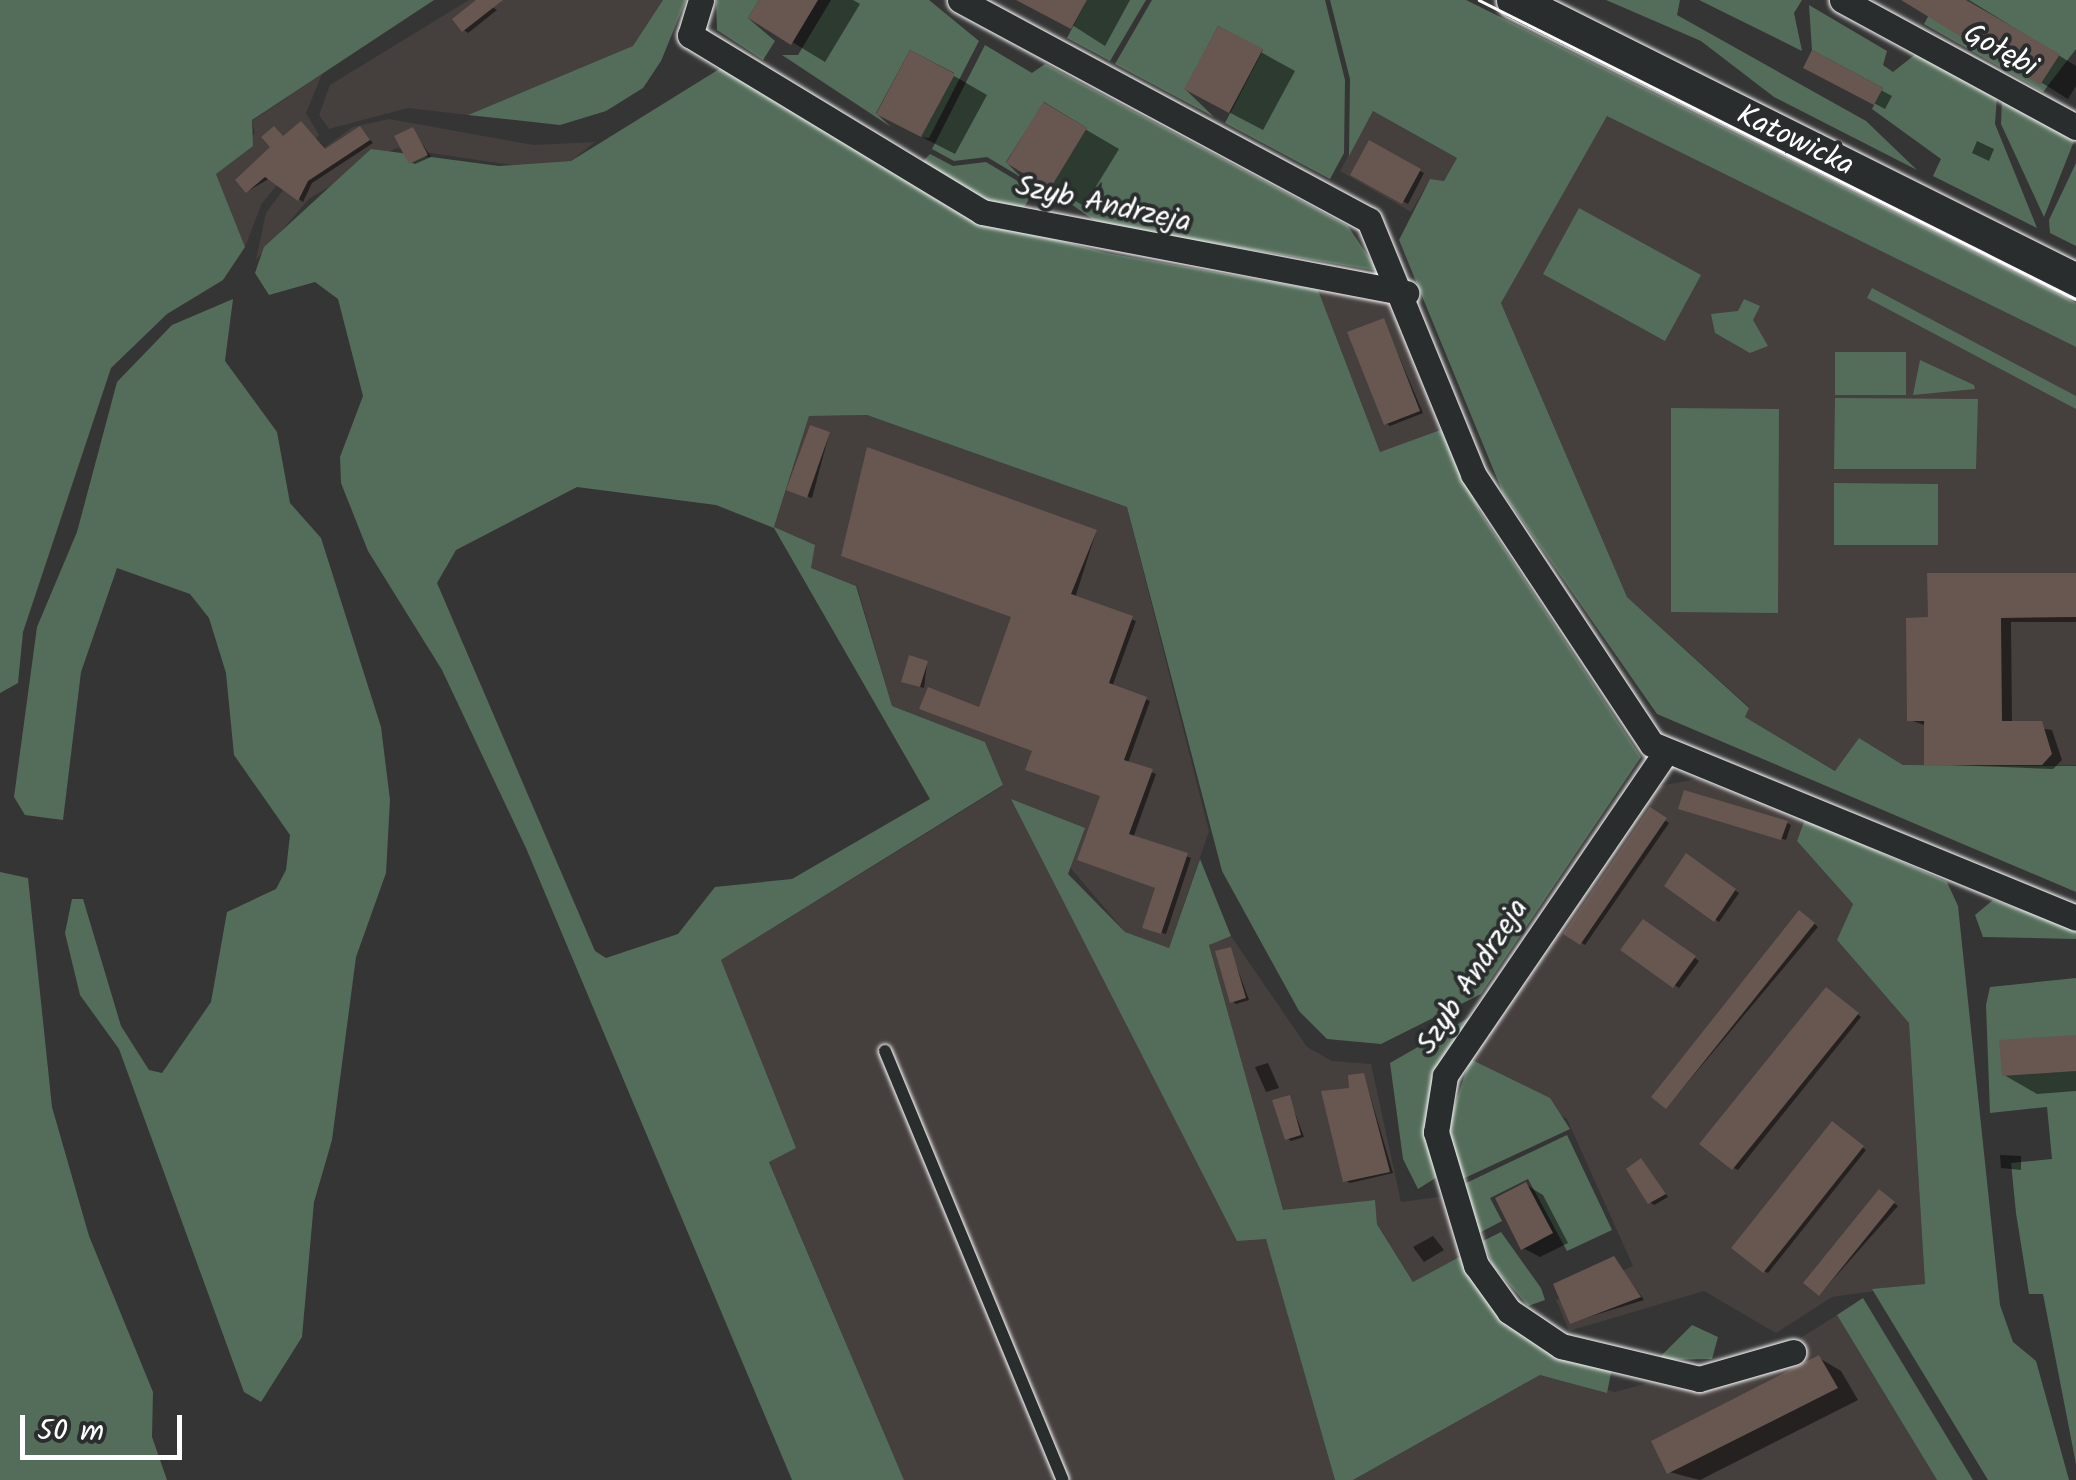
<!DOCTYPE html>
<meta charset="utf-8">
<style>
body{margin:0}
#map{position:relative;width:2076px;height:1480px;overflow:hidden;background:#363535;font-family:Kalam,sans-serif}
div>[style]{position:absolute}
.built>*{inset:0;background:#453f3d}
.green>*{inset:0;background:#546d5a}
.shadow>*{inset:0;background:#0007}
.building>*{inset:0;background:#685651}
.roads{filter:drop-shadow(0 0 2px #fff) drop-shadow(0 0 2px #fff)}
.lane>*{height:12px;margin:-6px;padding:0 6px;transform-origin:6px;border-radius:6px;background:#2a2d2e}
.street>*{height:25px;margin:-12.5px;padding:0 12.5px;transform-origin:12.5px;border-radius:12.5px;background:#2a2d2e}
.secondary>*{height:35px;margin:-17.5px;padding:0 17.5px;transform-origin:17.5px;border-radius:17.5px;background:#2a2d2e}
.tram>*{height:2.5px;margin:-1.25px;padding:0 1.25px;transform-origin:1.25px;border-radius:1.25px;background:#fff}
span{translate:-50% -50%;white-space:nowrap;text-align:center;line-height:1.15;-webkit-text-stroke:8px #2a2d2e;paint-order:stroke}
.street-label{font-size:30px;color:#fff}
.scale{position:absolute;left:20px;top:1415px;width:162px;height:45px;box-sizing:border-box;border:5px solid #fff;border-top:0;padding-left:12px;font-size:30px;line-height:35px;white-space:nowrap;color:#fff;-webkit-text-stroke:8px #2a2d2e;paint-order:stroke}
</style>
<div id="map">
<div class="built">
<i style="clip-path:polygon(469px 0,663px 0,634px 46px,468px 115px,408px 108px,329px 129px,319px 115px,330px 85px)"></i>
<i style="clip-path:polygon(322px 74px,306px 113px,319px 135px,262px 203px,245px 247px,216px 174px,255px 133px,252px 121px)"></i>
<i style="clip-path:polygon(1373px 111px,1457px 158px,1444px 181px,1430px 179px,1411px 212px,1340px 171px)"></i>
<i style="clip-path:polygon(1607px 115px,2076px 347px,2076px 765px,1903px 765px,1859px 738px,1836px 771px,1745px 717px,1749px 707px,1627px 597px,1501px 303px)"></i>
<i style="clip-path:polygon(389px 119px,533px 145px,595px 142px,571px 161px,519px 166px,396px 148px,310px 198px,256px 260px,266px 213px,303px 163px,353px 127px)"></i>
<i style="clip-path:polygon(1318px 290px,1396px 303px,1443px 429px,1380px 452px)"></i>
<i style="clip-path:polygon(867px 415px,1127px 507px,1209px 831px,1169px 948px,1125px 932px,1013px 800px,1266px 1238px,1335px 1480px,904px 1480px,769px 1161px,795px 1148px,721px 960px,1003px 786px,985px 742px,892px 706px,857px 586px,810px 568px,774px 528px,809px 416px)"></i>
<i style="clip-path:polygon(1697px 779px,1805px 819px,1797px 841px,1853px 904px,1837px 940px,1909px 1023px,1925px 1284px,1832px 1297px,1776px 1333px,1704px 1291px,1569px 1331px,1556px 1300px,1633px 1266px,1567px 1119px,1470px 1059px,1654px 787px)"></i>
<i style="clip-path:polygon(1231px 936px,1307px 1047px,1332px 1061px,1371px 1064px,1401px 1202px,1446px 1196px,1465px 1254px,1414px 1283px,1377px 1223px,1374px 1200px,1283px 1211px,1209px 944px)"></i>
<i style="clip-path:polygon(1837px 1315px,1937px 1480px,1353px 1480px,1540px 1375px,1615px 1392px,1791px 1344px)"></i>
</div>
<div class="green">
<i style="clip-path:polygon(0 0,434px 0,252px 120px,253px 146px,216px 174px,245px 247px,223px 280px,167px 314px,111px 368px,23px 632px,18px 683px,0 693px)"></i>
<i style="clip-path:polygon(663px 0,686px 0,661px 61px,643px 88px,606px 111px,560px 125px,468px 115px,633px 46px)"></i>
<i style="clip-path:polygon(716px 0,759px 0,748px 18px,775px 41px,763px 60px,717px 30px)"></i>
<i style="clip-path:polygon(831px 0,929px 0,979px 41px,929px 138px,921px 137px,954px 73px,910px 50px,876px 113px,891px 127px,782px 55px,798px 55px)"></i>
<i style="clip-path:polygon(1087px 0,1146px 0,1110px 61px,1067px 38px)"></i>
<i style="clip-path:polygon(1152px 0,1325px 0,1345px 80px,1344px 153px,1330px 179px,1225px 123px,1263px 50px,1218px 26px,1185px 89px,1214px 117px,1115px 64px)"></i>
<i style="clip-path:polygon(1330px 0,1466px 0,2076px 303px,2076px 347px,1607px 116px,1501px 303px,1627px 597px,1749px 708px,1745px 717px,1835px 771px,1859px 738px,1903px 765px,2076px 766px,2076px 892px,1657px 714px,1503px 493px,1399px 240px,1430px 179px,1444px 181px,1457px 158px,1373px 111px,1349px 156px,1350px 79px)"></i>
<i style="clip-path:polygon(1606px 0,1680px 0,1677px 15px,1866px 121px,1917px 170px,1774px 97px,1701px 41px)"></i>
<i style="clip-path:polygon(1699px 0,1802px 0,1794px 13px,1802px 51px)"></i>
<i style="clip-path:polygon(1937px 0,2076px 0,2076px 49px,2043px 92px,1924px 24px)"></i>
<i style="clip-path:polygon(1809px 5px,1887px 51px,1883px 65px,1893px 72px,1917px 53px,1997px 96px,1995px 124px,2037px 228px,1933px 176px,1941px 159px,1872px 109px,1883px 88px,1812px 50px)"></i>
<i style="clip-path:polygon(985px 45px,1032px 73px,1045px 64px,1348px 226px,1378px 271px,1099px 224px,1050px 189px,1087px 128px,1044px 102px,1006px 162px,1022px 178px,987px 157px,954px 161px,932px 149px)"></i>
<i style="clip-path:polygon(evenodd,721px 68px,965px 216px,1107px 253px,1318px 290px,1380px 452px,1443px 429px,1480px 512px,1641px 757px,1481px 994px,1381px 1044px,1327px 1039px,1299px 1011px,1222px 871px,1127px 507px,867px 415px,809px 416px,774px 527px,815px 545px,811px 568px,856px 586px,892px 706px,985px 742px,1003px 785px,721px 960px,796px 1148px,769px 1162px,904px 1480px,792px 1480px,526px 848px,442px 670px,368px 551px,341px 483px,340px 457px,363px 396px,338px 299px,315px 282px,269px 295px,255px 273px,264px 247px,371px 149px,499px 166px,571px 161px,721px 68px,577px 487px,716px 505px,774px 528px,930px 799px,792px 879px,715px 887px,678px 934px,606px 958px,595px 951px,437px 583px,456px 550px,577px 487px)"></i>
<i style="clip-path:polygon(2002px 99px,2076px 136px,2044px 217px,2001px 124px)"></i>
<i style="clip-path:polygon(930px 154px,953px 166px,986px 162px,1034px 191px,1021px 212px,995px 205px,921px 163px)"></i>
<i style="clip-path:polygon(2076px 163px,2076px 246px,2050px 233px,2049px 220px)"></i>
<i style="clip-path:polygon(1579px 208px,1701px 275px,1665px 341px,1543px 274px)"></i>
<i style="clip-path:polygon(1872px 288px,2076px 396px,2076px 409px,1867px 298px)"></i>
<i style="clip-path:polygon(233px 299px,225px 361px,277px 432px,290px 503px,321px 538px,381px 727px,390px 800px,386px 873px,356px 957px,332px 1140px,314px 1202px,302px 1337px,261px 1402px,244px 1392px,119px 1049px,80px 995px,65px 933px,72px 899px,83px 899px,121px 1026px,149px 1070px,162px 1073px,211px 1002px,227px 912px,276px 889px,286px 870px,290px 835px,234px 755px,226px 673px,209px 618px,190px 594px,117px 568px,81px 672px,63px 820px,25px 815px,14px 797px,37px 627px,77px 532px,117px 382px,172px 325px)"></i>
<i style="clip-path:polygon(1744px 299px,1760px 306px,1753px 320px,1768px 346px,1750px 353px,1715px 333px,1711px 314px,1738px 311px)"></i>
<i style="clip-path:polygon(1835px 352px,1906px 352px,1906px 395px,1835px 395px)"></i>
<i style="clip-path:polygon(1920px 360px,1974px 385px,1975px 389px,1913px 395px)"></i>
<i style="clip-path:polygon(1835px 398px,1978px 399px,1976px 469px,1834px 469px)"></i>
<i style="clip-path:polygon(1671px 408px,1779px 409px,1778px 613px,1671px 612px)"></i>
<i style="clip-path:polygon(1834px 483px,1938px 484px,1938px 545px,1834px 545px)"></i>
<i style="clip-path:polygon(1011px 799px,1085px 828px,1068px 874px,1125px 932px,1169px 948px,1200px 859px,1231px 936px,1209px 945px,1283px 1210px,1375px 1200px,1377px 1224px,1413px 1282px,1465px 1254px,1487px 1294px,1612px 1368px,1607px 1393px,1540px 1375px,1353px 1480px,1335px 1480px,1266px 1239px,1237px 1241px)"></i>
<i style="clip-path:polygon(1805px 819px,1947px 882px,1958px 906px,2000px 1305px,2013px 1342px,2036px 1361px,2069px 1480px,1988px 1480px,1872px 1289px,1925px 1284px,1909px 1023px,1837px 940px,1853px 904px,1797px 841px)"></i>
<i style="clip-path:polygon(0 872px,28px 878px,52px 1107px,89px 1236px,153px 1392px,152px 1437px,167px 1480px,0 1480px)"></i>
<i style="clip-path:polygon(1993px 900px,2076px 929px,2076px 939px,1983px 937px,1975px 915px)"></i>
<i style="clip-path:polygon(2076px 978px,2076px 1464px,2043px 1294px,2029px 1294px,2016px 1213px,2011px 1163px,2052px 1159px,2047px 1107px,1990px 1113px,1986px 1005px,1990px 987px)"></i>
<i style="clip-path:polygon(1470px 1017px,1440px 1074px,1437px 1177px,1418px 1189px,1403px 1159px,1390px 1063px)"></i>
<i style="clip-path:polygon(1470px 1059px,1550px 1098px,1570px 1129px,1456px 1182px,1448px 1126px)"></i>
<i style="clip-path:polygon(1567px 1135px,1612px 1230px,1567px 1251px,1528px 1179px,1490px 1198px,1502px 1221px,1479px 1233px,1462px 1185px)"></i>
<i style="clip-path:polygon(1501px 1232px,1541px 1288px,1545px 1300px,1528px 1306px,1493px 1266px,1483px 1241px)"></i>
<i style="clip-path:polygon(1863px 1298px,1973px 1480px,1937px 1480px,1837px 1315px)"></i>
<i style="clip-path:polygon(1692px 1325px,1718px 1337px,1712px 1359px,1657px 1360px)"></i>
</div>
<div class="shadow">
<i style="clip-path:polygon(480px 0,497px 10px,468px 33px,464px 30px)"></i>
<i style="clip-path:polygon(762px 0,853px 0,860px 4px,825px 62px,751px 17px)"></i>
<i style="clip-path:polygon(1033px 0,1130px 0,1105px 46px)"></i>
<i style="clip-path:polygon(1908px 0,1969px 0,2076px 66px,2076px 86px,2068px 99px)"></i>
<i style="clip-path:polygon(1219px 29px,1295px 71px,1263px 130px,1221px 108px)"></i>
<i style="clip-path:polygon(1813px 54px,1892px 96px,1885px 109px,1807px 67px)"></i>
<i style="clip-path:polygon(954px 76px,987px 95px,955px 154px,912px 132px)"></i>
<i style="clip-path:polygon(1044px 105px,1119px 149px,1084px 206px,1009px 162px)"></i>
<i style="clip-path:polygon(360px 129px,373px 143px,312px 183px,303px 202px,270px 178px,248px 191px,284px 138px,326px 151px)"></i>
<i style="clip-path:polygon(413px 130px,431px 157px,415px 164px,410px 162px)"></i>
<i style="clip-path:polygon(1977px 141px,1994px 149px,1989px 161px,1972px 153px)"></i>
<i style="clip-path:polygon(1370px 144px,1424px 173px,1408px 204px,1353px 174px)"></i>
<i style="clip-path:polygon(1384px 321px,1423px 413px,1390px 426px,1386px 423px)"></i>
<i style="clip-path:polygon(829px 434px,812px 498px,794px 492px)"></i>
<i style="clip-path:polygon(1096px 532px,1075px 598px,1136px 621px,1112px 687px,1150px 701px,1128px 763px,1156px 774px,1133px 838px,1191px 858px,1166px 934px,1149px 929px,1158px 887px,1103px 795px,981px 710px)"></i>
<i style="clip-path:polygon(2076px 575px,2076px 622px,2011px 622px,2012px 724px,2052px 730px,2062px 760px,2053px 769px,1927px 764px,1927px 726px,1910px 720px,1930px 620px)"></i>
<i style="clip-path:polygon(927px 663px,924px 688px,908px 683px)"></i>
<i style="clip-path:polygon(1685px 810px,1787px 823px,1791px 825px,1786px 840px)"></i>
<i style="clip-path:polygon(1650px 811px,1669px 823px,1585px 945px,1566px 933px)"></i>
<i style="clip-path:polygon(1686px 857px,1739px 893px,1719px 922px,1667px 886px)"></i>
<i style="clip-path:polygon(1804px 915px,1818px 927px,1667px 1107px,1654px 1097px)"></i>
<i style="clip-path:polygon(1644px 922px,1699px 961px,1679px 988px,1624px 950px)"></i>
<i style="clip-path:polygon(1230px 949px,1249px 1000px,1236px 1004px,1232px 1001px)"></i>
<i style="clip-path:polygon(1831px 993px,1861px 1017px,1738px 1170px,1734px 1168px)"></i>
<i style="clip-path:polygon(2076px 1037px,2076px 1091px,2037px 1094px,2004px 1075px)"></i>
<i style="clip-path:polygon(1268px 1063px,1279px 1088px,1266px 1092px,1255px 1067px)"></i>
<i style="clip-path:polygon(1364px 1075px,1393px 1173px,1350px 1183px,1345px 1180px)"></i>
<i style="clip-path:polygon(1289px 1097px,1304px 1137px,1291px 1141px,1287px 1138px)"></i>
<i style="clip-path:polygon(1836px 1126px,1866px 1150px,1768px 1273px,1764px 1271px)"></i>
<i style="clip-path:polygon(2000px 1155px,2021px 1156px,2021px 1170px,2001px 1168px)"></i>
<i style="clip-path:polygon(1641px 1161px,1668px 1197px,1654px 1205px,1650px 1202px)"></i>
<i style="clip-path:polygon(1526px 1185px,1543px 1195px,1568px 1243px,1540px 1257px,1523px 1248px)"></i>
<i style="clip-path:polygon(1884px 1195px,1898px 1206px,1820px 1294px)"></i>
<i style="clip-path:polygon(1433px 1236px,1444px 1250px,1424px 1262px,1413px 1247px)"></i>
<i style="clip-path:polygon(1614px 1259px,1644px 1300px,1572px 1322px)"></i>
<i style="clip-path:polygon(1819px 1358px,1841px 1371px,1858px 1400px,1700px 1480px,1669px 1472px)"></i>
</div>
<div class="building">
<i style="clip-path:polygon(476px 0,503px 0,462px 32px,452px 19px)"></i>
<i style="clip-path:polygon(759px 0,818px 0,791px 45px,748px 18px)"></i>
<i style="clip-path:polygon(1016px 0,1087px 0,1071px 29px)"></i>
<i style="clip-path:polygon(1901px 0,1966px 0,2060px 54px,2040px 85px)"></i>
<i style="clip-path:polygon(1218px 26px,1263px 49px,1229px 113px,1184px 89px)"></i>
<i style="clip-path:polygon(910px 50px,955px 74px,921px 137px,876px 114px)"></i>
<i style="clip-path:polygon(1812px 50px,1883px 88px,1874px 105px,1803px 68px)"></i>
<i style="clip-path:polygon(1043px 102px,1087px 128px,1050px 189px,1006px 163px)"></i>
<i style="clip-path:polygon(301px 121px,325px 149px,360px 126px,370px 140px,308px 181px,298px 201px,265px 177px,246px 193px,235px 180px,270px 147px,261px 137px,274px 126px,283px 136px)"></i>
<i style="clip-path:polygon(413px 127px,428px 155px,409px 164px,394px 136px)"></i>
<i style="clip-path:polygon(1369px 140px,1421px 169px,1402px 204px,1350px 175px)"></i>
<i style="clip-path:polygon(1384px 318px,1420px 411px,1384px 425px,1347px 332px)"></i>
<i style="clip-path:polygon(810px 425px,830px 432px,807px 498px,786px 490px)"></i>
<i style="clip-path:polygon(867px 447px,1097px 530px,1071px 594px,1133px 616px,1109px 683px,1147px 697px,1124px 760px,1153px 769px,1129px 834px,1188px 853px,1161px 934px,1142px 928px,1155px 888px,1077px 860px,1100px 796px,1025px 770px,1032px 751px,919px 709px,928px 687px,979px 707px,1011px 617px,841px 556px)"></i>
<i style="clip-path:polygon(1927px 573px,2076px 573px,2076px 617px,2001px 618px,2002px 721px,2042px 721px,2052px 754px,2042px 765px,1924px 765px,1924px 721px,1907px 721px,1906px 618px,1928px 617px)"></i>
<i style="clip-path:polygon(909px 655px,928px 661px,920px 687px,901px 682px)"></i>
<i style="clip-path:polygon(1684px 790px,1788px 821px,1781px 840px,1678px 809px)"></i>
<i style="clip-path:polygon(1650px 807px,1667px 818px,1580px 945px,1563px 934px)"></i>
<i style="clip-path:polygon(1686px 853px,1736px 889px,1714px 922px,1664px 886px)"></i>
<i style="clip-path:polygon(1799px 910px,1815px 923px,1666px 1109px,1651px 1097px)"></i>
<i style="clip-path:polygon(1643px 919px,1696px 956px,1673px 988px,1620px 950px)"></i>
<i style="clip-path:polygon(1231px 947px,1246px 998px,1230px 1003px,1215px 951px)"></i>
<i style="clip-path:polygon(1826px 987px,1859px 1013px,1732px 1170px,1699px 1144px)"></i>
<i style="clip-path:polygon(2076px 1035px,2076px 1071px,2002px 1076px,1999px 1040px)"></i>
<i style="clip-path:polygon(1364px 1073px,1390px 1172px,1343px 1182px,1321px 1091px,1349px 1088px,1348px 1075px)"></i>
<i style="clip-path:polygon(1290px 1095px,1301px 1135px,1285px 1140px,1272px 1100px)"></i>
<i style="clip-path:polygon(1832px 1121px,1864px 1146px,1763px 1273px,1731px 1248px)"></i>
<i style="clip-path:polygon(1641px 1158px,1666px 1194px,1648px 1204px,1626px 1169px)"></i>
<i style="clip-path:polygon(1526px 1182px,1553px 1233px,1521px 1250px,1495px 1198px)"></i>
<i style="clip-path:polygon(1879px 1189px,1895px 1202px,1819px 1296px,1803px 1283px)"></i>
<i style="clip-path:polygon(1614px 1256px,1641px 1297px,1570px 1324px,1553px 1284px)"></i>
<i style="clip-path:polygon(1819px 1355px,1838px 1388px,1667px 1474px,1651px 1441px)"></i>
</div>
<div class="roads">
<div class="lane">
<i style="left:885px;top:1051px;width:464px;rotate:67.5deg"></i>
</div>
<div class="street">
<i style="left:701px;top:0;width:37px;rotate:107deg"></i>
<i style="left:690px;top:35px;width:341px;rotate:31.2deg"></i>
<i style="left:982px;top:212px;width:432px;rotate:10.8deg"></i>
<i style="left:960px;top:0;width:464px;rotate:28.3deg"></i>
<i style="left:1369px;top:220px;width:274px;rotate:67.7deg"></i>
<i style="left:1473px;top:474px;width:324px;rotate:56.5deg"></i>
<i style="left:1652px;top:744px;width:458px;rotate:22.3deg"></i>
<i style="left:1842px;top:0;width:266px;rotate:28.5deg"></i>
<i style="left:1665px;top:753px;width:391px;rotate:124.3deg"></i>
<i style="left:1445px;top:1076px;width:57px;rotate:99.1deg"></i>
<i style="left:1436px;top:1132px;width:139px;rotate:73.3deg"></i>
<i style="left:1476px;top:1265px;width:57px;rotate:54.3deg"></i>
<i style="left:1509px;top:1311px;width:63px;rotate:33.9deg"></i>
<i style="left:1561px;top:1346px;width:142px;rotate:13.4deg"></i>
<i style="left:1699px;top:1379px;width:98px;rotate:-16deg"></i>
</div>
<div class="secondary">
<i style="left:1514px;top:0;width:628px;rotate:26.57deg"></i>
</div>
</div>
<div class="tram">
<i style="left:1479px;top:0;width:668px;rotate:26.6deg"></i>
</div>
<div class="street-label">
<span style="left:2000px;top:51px;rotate:29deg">Gołębi</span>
<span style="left:1795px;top:141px;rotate:26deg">Katowicka</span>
<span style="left:1103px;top:205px;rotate:12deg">Szyb Andrzeja</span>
<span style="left:1473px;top:977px;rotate:-57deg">Szyb Andrzeja</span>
</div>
<div class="scale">50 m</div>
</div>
